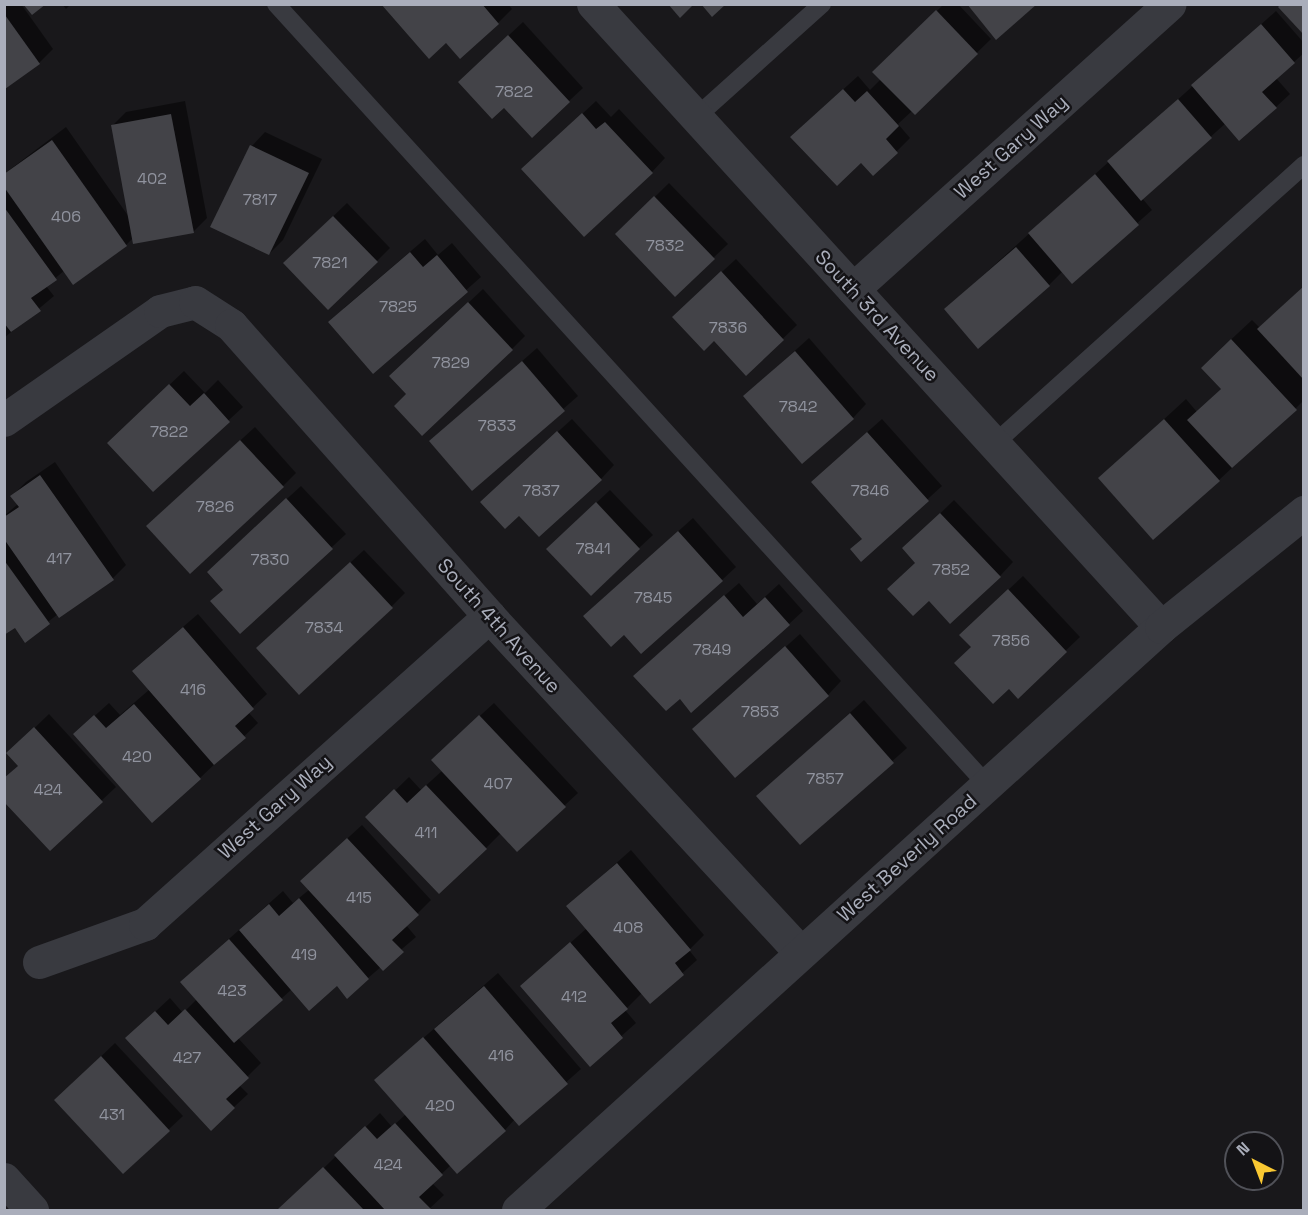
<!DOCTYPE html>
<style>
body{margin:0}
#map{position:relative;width:1308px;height:1215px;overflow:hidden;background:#19181b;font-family:"Space Grotesk",sans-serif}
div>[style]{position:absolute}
.shadow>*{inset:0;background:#0007}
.building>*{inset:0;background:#434348}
.lane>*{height:18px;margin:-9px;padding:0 9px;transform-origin:9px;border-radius:9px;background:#393a40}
.street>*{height:33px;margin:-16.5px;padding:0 16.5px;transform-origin:16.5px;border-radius:16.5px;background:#393a40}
span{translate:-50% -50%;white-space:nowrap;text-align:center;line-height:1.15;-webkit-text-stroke:5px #141316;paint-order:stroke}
.number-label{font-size:16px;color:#90939e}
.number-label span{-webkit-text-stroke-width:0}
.street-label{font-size:20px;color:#aaaebb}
.frame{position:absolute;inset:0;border:6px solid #aaaebb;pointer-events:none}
.north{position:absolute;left:1224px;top:1131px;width:60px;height:60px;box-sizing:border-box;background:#141316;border:2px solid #505158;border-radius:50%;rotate:318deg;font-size:16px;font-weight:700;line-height:24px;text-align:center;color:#aaaebb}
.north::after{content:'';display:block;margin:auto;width:21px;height:27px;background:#f9c832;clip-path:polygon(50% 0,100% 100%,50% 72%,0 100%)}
</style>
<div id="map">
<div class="shadow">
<i style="clip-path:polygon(4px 4px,21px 4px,53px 49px,39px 63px,4px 87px)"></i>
<i style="clip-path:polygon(62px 4px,71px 4px,66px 9px)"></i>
<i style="clip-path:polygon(383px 4px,508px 4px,512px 9px,498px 23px,446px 41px)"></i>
<i style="clip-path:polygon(944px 4px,958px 4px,991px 39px,915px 113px,912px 111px,898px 124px,910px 138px,897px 151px,861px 161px,806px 123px,858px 76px,870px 90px,881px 79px,888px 59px)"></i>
<i style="clip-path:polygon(1276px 11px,1304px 43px,1304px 53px,1276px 78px,1290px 94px,1276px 107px,1226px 123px,1142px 198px,1152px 210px,1072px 281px,1063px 271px,1049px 285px,960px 296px)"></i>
<i style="clip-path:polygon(523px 22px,583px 88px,569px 101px,474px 68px)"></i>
<i style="clip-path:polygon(185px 101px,207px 218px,193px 232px,133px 238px,126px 245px,65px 270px,46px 286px,54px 296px,4px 338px,4px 174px,66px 127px,129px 217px,112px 126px,126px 112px)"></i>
<i style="clip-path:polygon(596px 101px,611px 117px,619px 109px,665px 158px,652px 172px,537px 156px)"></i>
<i style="clip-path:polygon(265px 132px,322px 159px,283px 240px,269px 254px,212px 226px,252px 146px)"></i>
<i style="clip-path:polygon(669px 183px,728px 244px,675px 294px,617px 234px)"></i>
<i style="clip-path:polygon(347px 203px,390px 248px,377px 261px,298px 250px)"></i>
<i style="clip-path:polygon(425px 239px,438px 255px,452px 243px,481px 277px,373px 372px,344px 308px)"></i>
<i style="clip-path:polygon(736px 259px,797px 325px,746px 374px,714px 339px,688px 303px)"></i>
<i style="clip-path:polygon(1304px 287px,1304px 400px,1295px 409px,1219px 480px,1100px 478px,1186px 399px,1197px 412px,1222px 388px,1223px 347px,1252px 320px,1260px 328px)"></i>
<i style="clip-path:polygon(483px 289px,525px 336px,512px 349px,408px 394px,405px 362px)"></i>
<i style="clip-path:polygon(809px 338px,866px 404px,853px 418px,745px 396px)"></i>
<i style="clip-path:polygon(537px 348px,578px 396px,472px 489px,431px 441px)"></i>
<i style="clip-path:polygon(184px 371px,205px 393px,218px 380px,243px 407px,153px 490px,123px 429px)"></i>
<i style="clip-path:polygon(572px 419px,614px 465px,601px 479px,496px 488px)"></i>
<i style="clip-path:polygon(882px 419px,942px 486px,861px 560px,864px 538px,827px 468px)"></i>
<i style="clip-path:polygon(255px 427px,296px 473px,283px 486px,162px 512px)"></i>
<i style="clip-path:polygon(55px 462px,126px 565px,113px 578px,58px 614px,25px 640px,15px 626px,4px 634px,4px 516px,18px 504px,12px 496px,26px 482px)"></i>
<i style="clip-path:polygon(301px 486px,346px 534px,240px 632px,225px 590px,222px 558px)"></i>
<i style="clip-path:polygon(610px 490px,653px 535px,639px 548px,562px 535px)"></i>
<i style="clip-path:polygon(954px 500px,1013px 562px,1000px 576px,918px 535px)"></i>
<i style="clip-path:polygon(693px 518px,736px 567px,722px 580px,599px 602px)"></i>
<i style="clip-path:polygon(364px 550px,405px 593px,391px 607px,272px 635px)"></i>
<i style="clip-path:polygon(1023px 576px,1080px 637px,1018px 696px,972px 647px,975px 621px)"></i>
<i style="clip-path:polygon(739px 583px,757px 604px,779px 584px,803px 611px,789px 624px,649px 662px)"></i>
<i style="clip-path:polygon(198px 614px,267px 694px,248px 712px,258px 723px,200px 778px,89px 721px,109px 703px,120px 715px,150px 689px,148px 657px)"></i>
<i style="clip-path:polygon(800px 634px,841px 681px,828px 695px,694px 729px)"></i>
<i style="clip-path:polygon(864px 700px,907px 748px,800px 843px,758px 796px)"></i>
<i style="clip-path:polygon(494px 703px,578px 793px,564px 806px,501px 833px,486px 848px,368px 817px,409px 777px,421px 790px,443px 770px,447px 746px)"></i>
<i style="clip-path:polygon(49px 714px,116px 787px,50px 849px,20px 765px,22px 740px)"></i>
<i style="clip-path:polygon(362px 825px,431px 900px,406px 925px,416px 937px,368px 978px,292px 989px,238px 1038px,261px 1063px,239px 1085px,248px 1094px,234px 1107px,141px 1025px,170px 998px,183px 1013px,197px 999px,196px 968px,283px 891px,293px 903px,310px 889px,316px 867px)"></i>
<i style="clip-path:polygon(631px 850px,704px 935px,689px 950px,697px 960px,650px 1002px,642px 993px,625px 1010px,636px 1023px,590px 1064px,522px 986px,587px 928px,568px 906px)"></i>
<i style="clip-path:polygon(498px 973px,581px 1069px,519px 1124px,515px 1119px,505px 1130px,451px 1165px,432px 1183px,444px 1195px,428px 1210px,281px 1210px,380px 1113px,392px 1127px,406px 1114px,390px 1067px)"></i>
<i style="clip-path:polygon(115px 1043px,183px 1116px,123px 1172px,70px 1086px)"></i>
</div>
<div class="building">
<i style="clip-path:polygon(23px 4px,46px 4px,32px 15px)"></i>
<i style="clip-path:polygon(381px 4px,482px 4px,499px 24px,460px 59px,446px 43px,429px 59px)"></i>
<i style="clip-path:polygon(668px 4px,694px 4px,680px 18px)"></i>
<i style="clip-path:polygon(701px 4px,726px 4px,712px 17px)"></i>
<i style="clip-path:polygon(967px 4px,1037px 4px,996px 40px)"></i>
<i style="clip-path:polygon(1281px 4px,1304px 4px,1304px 35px,1278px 7px)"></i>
<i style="clip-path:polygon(936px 10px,978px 54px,915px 115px,872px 72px)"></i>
<i style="clip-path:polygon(5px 15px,40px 64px,5px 89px)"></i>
<i style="clip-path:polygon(1261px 24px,1295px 63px,1262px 92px,1277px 108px,1239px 141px,1191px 85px)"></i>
<i style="clip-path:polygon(508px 35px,570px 102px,532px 138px,504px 108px,492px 119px,458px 82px)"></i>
<i style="clip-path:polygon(843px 89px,855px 102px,867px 91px,899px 126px,886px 139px,898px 153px,873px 176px,861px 163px,837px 186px,790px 137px)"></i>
<i style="clip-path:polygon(1178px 99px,1212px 138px,1141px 201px,1107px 161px)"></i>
<i style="clip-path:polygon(582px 113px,596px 129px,605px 122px,653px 173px,584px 237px,521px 169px)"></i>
<i style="clip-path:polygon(171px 114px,194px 233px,133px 244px,111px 125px)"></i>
<i style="clip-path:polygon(52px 140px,127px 246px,73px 285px,4px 187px,4px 174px)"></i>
<i style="clip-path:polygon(250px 145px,309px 173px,269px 255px,210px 227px)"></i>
<i style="clip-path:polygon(1095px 174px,1139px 225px,1072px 284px,1028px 233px)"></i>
<i style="clip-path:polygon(654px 196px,715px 259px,675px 297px,615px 234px)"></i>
<i style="clip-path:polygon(4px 207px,57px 280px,31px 298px,41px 311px,11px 332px,4px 323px)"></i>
<i style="clip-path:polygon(333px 216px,378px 262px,328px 310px,283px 263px)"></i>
<i style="clip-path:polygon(1016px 247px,1050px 286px,978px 349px,944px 309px)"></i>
<i style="clip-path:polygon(410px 252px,423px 267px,437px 255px,468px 292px,373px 374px,328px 322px)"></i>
<i style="clip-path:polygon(721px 271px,784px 340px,746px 376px,714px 341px,704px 351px,672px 317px)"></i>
<i style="clip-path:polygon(1304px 286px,1304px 380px,1257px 329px)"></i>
<i style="clip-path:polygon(468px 302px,513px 350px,422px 436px,394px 406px,406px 394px,389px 376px)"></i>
<i style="clip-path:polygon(1231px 339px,1297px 410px,1232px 468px,1187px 420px,1221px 389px,1201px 368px)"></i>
<i style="clip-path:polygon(795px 351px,854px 419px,802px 464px,743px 396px)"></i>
<i style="clip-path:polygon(522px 361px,565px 411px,472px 491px,429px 441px)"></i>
<i style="clip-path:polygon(169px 384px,190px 406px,204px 393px,230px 422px,153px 492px,107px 443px)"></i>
<i style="clip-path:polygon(1164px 419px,1220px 481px,1153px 540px,1098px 478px)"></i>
<i style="clip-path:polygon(557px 431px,602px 480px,539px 537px,519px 516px,505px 529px,480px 502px)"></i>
<i style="clip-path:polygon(867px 432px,929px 501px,861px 562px,850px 549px,862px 539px,811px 482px)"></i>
<i style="clip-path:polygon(240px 440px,284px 487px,190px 574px,146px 526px)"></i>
<i style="clip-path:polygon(40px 475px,114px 580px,59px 618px,4px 539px,4px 517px,19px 507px,10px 496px)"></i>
<i style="clip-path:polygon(286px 498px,333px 549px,240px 634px,210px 601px,223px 590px,207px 572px)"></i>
<i style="clip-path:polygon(596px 502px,640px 549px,591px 596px,546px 549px)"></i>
<i style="clip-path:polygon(940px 513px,1001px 577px,950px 624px,929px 601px,913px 616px,887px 589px,915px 563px,902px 548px)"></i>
<i style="clip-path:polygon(678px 531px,723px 581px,641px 654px,624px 635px,611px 647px,583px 616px)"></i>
<i style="clip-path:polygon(4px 560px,50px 624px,25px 643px,15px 628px,4px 635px)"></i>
<i style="clip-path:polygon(350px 562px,393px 608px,299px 695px,256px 648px)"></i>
<i style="clip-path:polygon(1008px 589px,1067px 652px,1018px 699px,1009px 689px,993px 704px,954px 663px,971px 647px,959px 635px)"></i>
<i style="clip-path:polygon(724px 595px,743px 617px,765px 597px,790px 625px,691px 713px,680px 699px,666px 711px,633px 676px)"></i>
<i style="clip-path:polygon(183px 627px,254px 709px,235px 726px,246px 738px,214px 765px,132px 671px)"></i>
<i style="clip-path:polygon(785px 646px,829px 696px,735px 778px,692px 729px)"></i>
<i style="clip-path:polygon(134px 704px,201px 779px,152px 823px,73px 734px,94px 715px,106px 728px)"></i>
<i style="clip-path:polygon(850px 713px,894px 763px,800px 845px,756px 796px)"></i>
<i style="clip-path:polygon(479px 715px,566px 807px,517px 852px,431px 760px)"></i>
<i style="clip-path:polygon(34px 727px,103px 802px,50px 851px,4px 802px,4px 778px,18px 766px,6px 753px)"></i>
<i style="clip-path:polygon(426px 785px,487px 849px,439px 894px,365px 817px,394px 789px,407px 803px)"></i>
<i style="clip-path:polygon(347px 838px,419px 915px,392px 940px,404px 952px,383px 971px,300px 881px)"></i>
<i style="clip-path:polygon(617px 863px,691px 950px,675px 963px,684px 975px,650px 1004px,566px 906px)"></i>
<i style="clip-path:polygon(299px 898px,369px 979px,347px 999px,337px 986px,309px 1011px,239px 930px,269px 904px,279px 916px)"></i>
<i style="clip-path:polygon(229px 939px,283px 1000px,234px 1043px,180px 982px)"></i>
<i style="clip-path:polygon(570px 942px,628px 1009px,611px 1023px,623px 1038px,590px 1067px,520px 986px)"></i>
<i style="clip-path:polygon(484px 986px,568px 1084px,519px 1126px,434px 1029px)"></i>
<i style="clip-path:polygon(185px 1009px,249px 1078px,226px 1099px,235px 1108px,211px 1131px,125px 1038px,155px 1011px,168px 1025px)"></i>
<i style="clip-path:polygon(423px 1037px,506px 1131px,457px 1174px,374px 1080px)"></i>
<i style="clip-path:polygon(101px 1056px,170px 1131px,123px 1174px,54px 1100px)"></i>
<i style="clip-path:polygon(395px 1123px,443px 1175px,419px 1197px,432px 1210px,385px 1210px,334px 1155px,365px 1126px,377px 1139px)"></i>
<i style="clip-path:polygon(323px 1167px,364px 1210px,279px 1210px,278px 1209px)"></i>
</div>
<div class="lane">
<i style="left:276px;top:4px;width:1058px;rotate:47.68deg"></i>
<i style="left:694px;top:119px;width:172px;rotate:-41.9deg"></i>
<i style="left:994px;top:444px;width:417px;rotate:-42deg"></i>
</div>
<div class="street">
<i style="left:593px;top:4px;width:843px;rotate:47.64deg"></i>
<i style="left:853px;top:289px;width:426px;rotate:-42deg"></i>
<i style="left:4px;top:420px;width:190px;rotate:-34.9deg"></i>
<i style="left:160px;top:311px;width:36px;rotate:-14deg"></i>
<i style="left:195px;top:302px;width:43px;rotate:32.6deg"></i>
<i style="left:231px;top:325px;width:389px;rotate:48.4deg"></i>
<i style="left:489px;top:616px;width:459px;rotate:47.2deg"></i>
<i style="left:39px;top:962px;width:113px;rotate:-19.7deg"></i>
<i style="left:145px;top:924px;width:462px;rotate:-41.8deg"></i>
<i style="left:4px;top:1179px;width:42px;rotate:47.9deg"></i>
<i style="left:518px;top:1210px;width:868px;rotate:-42.2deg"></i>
<i style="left:1161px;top:627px;width:184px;rotate:-38.8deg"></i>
</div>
<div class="number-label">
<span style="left:514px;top:92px">7822</span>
<span style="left:152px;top:179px">402</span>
<span style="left:260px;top:200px">7817</span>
<span style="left:66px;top:217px">406</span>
<span style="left:665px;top:246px">7832</span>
<span style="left:330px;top:263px">7821</span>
<span style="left:398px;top:307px">7825</span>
<span style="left:728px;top:328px">7836</span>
<span style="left:451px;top:363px">7829</span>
<span style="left:798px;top:407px">7842</span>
<span style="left:497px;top:426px">7833</span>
<span style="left:169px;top:432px">7822</span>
<span style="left:541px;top:491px">7837</span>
<span style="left:870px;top:491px">7846</span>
<span style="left:215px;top:507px">7826</span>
<span style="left:593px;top:549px">7841</span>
<span style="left:59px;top:559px">417</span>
<span style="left:270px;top:560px">7830</span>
<span style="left:951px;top:570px">7852</span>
<span style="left:653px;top:598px">7845</span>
<span style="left:324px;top:628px">7834</span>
<span style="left:1011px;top:641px">7856</span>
<span style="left:712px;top:650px">7849</span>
<span style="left:193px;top:690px">416</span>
<span style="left:760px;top:712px">7853</span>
<span style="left:137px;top:757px">420</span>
<span style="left:825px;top:779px">7857</span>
<span style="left:498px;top:784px">407</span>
<span style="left:48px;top:790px">424</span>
<span style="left:426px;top:833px">411</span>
<span style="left:359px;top:898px">415</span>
<span style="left:628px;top:928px">408</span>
<span style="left:304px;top:955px">419</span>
<span style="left:232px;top:991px">423</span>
<span style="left:574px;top:997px">412</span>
<span style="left:501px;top:1056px">416</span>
<span style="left:187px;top:1058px">427</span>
<span style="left:440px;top:1106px">420</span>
<span style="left:112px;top:1115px">431</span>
<span style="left:388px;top:1165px">424</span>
</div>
<div class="street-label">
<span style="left:1011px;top:147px;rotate:-42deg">West Gary Way</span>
<span style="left:877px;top:316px;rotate:47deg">South 3rd Avenue</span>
<span style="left:499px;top:626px;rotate:48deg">South 4th Avenue</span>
<span style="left:275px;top:807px;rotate:-42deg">West Gary Way</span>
<span style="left:907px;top:858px;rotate:-42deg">West Beverly Road</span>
</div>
<div class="frame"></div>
<div class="north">N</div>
</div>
